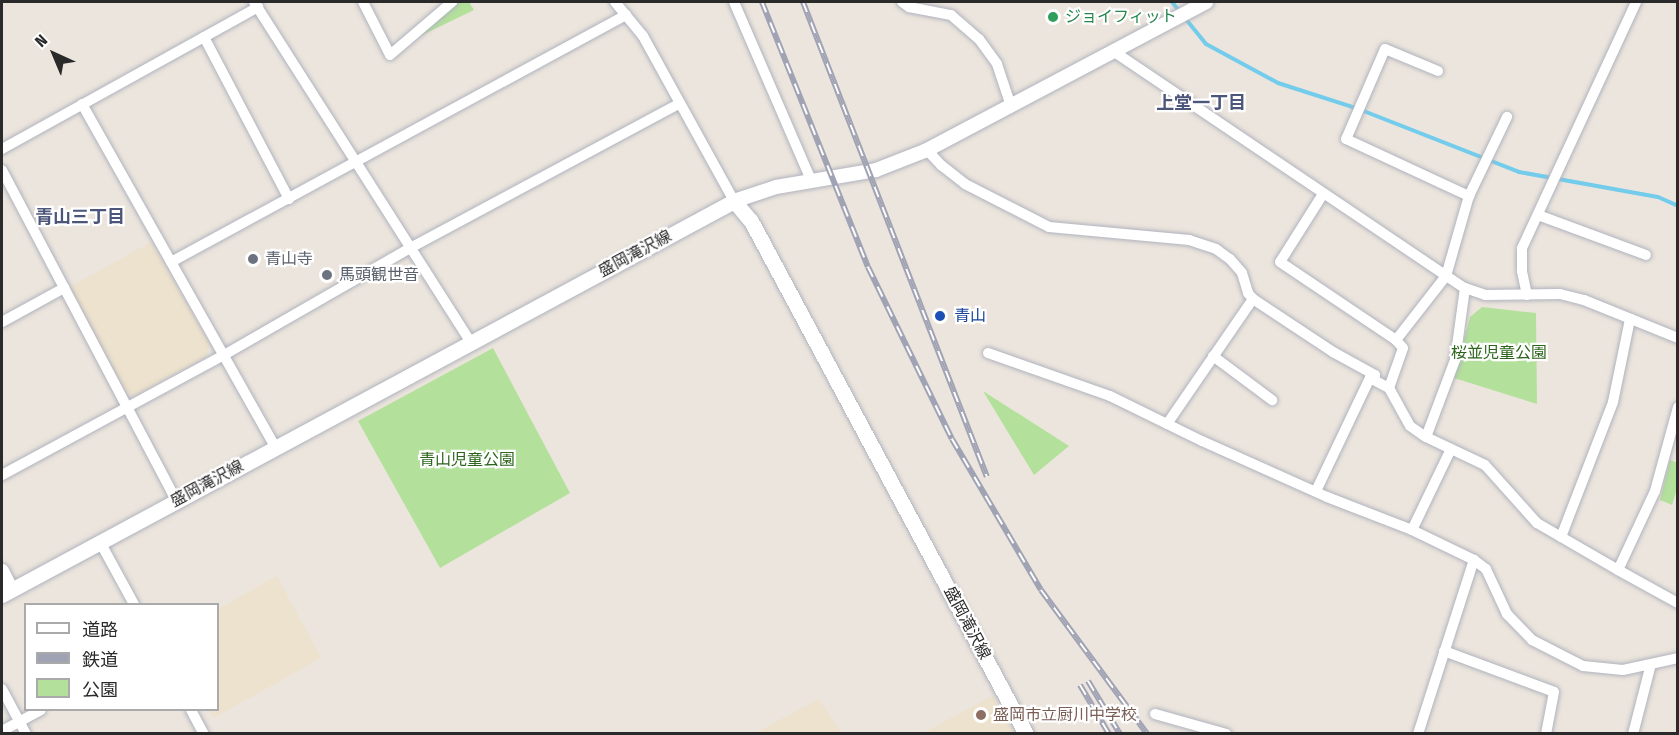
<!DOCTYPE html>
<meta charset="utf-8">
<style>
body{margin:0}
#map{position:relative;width:1679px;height:735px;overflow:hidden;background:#ece5dd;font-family:"Fira Sans Condensed","Noto Sans JP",sans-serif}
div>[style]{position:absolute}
.education>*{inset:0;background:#ede2cd}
.green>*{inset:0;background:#b3e19b}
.stream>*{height:4px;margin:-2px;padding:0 2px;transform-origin:2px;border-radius:2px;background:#73cceb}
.roads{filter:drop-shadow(0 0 2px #b0b3be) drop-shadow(0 0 2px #b0b3be)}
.minor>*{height:10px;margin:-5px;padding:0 5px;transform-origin:5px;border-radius:5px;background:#fff}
.tertiary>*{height:14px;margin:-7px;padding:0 7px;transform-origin:7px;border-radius:7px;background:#fff}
.secondary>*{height:15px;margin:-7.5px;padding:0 7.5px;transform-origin:7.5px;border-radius:7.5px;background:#fff}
.rail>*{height:6px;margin-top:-3px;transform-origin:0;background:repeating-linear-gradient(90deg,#fff 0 11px,#a0a3b4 0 22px);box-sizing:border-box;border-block:2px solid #a0a3b4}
.dots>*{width:16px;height:16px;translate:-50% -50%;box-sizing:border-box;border:3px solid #fff;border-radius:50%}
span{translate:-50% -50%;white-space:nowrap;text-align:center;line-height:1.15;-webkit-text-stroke:4.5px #fff;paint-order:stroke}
.leisure-label{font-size:16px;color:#27864d}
.left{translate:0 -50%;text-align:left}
.street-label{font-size:16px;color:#2a2a2a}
.worship-label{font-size:16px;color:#5b616d}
.transit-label{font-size:16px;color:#164399}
.park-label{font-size:16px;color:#2c651c}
.education-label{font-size:16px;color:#785e54}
.neighbourhood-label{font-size:18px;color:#4c557a;font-weight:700}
.frame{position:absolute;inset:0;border:3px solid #2a2a2a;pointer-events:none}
.legend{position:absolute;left:24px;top:603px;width:195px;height:108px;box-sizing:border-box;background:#fff;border:2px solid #aaa;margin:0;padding:8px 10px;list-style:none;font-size:18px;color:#2a2a2a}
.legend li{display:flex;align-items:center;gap:12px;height:30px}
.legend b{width:30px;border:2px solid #aaa}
.north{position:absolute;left:24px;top:24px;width:60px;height:60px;-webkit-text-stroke:4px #fff;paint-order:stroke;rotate:316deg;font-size:16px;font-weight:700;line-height:24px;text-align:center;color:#2a2a2a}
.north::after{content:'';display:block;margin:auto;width:21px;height:27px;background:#2a2a2a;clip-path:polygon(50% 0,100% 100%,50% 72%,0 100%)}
</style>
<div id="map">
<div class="education">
<i style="clip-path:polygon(151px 242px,210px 344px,206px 357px,133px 396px,126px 392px,68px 288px)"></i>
<i style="clip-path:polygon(277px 576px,321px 658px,214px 718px,209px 710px,218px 710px,218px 609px)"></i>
<i style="clip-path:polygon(993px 696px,1014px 733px,923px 733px)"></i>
<i style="clip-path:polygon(819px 699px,841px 733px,755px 733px)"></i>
</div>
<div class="green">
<i style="clip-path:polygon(459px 2px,469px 2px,474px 10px,414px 39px)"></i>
<i style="clip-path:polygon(1482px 307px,1536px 313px,1537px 404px,1454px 378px,1470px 317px)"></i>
<i style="clip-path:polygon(493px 348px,570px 493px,440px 568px,358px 421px)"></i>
<i style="clip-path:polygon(983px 391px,1069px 446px,1034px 475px)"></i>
<i style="clip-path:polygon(1670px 460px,1678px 463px,1677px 489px,1672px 505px,1660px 500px)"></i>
</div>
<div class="stream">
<i style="left:1172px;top:2px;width:54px;rotate:51deg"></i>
<i style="left:1206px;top:44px;width:82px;rotate:28.4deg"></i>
<i style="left:1278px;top:83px;width:82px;rotate:17.8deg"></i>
<i style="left:1356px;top:108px;width:175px;rotate:21.4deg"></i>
<i style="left:1519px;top:172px;width:141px;rotate:10.2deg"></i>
<i style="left:1658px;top:197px;width:22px;rotate:24deg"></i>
</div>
<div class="roads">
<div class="minor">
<i style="left:254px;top:2px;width:403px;rotate:57.5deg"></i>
<i style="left:363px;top:2px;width:59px;rotate:63deg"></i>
<i style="left:390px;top:55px;width:82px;rotate:-40.5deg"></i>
<i style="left:615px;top:2px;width:44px;rotate:50.5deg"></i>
<i style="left:643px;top:36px;width:188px;rotate:61.1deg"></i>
<i style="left:734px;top:2px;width:196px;rotate:66.6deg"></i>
<i style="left:902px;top:2px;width:9px;rotate:36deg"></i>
<i style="left:909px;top:7px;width:43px;rotate:10.8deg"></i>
<i style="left:951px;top:15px;width:37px;rotate:41deg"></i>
<i style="left:979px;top:39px;width:31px;rotate:54deg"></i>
<i style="left:997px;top:64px;width:44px;rotate:71.6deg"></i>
<i style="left:204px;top:37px;width:183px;rotate:62.3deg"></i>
<i style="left:1113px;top:51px;width:424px;rotate:34deg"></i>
<i style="left:1465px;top:288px;width:21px;rotate:19deg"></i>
<i style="left:1485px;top:295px;width:75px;rotate:-0.8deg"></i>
<i style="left:1560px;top:294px;width:25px;rotate:14deg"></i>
<i style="left:1584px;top:300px;width:101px;rotate:22deg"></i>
<i style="left:1438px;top:71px;width:57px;rotate:-157.5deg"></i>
<i style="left:1385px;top:49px;width:98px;rotate:113.4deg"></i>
<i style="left:1346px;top:139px;width:136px;rotate:24.9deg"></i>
<i style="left:82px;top:104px;width:394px;rotate:60.6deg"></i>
<i style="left:2px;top:149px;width:293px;rotate:-29deg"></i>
<i style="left:927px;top:150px;width:21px;rotate:47deg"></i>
<i style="left:941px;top:165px;width:31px;rotate:38deg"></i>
<i style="left:965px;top:184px;width:94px;rotate:27.1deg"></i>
<i style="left:1049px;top:227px;width:141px;rotate:5.3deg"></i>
<i style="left:1189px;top:240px;width:28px;rotate:18deg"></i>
<i style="left:1216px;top:249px;width:17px;rotate:36deg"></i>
<i style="left:1230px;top:259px;width:18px;rotate:49deg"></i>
<i style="left:1242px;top:273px;width:21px;rotate:73deg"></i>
<i style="left:1248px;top:293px;width:8px;rotate:50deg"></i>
<i style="left:1253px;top:299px;width:96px;rotate:33.5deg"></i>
<i style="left:1333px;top:352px;width:48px;rotate:28.7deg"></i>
<i style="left:1375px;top:375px;width:6px;rotate:149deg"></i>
<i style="left:1370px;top:378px;width:21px;rotate:28deg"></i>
<i style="left:1389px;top:388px;width:43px;rotate:61.1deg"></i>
<i style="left:1410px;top:426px;width:19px;rotate:35deg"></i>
<i style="left:2px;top:170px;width:373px;rotate:62.2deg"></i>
<i style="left:1323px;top:194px;width:80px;rotate:122.3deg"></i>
<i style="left:1280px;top:262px;width:140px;rotate:33.9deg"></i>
<i style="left:1396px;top:340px;width:81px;rotate:-52deg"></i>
<i style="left:1446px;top:276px;width:83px;rotate:-74deg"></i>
<i style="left:1469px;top:196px;width:88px;rotate:-64.3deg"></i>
<i style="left:1538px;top:215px;width:115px;rotate:20.3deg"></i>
<i style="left:171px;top:262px;width:518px;rotate:-28.5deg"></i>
<i style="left:1465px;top:288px;width:73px;rotate:97.9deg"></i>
<i style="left:1455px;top:360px;width:82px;rotate:110.6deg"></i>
<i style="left:1426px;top:437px;width:65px;rotate:25.4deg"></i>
<i style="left:1485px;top:465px;width:78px;rotate:48.1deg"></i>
<i style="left:1537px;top:523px;width:94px;rotate:30.1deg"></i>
<i style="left:1527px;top:295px;width:25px;rotate:-102deg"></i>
<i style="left:1522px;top:271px;width:23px;rotate:-90deg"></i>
<i style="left:1522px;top:248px;width:271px;rotate:-65.1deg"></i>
<i style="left:2px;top:322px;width:71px;rotate:-28.7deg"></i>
<i style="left:988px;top:353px;width:129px;rotate:19.4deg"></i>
<i style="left:1110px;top:396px;width:102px;rotate:26.1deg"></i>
<i style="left:1202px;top:441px;width:137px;rotate:24.1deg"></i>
<i style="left:1327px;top:497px;width:91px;rotate:21.2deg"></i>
<i style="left:1412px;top:530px;width:69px;rotate:25.8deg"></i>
<i style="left:1474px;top:560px;width:15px;rotate:37deg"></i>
<i style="left:1486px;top:569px;width:50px;rotate:65deg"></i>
<i style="left:1507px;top:614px;width:36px;rotate:46deg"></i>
<i style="left:1532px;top:640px;width:57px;rotate:27deg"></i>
<i style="left:1583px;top:666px;width:40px;rotate:5.7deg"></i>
<i style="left:1623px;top:670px;width:56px;rotate:-12.3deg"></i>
<i style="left:1213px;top:356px;width:74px;rotate:36.7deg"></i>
<i style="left:1389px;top:388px;width:42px;rotate:-70.7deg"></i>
<i style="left:1403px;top:348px;width:11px;rotate:-131deg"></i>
<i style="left:1678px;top:407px;width:87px;rotate:105.3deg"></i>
<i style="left:1655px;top:491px;width:87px;rotate:115.1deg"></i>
<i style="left:1618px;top:570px;width:68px;rotate:28.8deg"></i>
<i style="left:1167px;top:424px;width:152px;rotate:-55.5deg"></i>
<i style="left:2px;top:475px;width:252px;rotate:-28.4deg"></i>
<i style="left:224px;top:355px;width:217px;rotate:-29.9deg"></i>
<i style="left:412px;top:247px;width:303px;rotate:-28.2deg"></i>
<i style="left:1316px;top:491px;width:125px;rotate:-64.5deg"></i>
<i style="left:1412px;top:530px;width:90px;rotate:-64.3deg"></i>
<i style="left:1561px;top:537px;width:145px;rotate:-68.9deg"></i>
<i style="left:1613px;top:402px;width:85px;rotate:-78.4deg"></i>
<i style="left:100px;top:542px;width:71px;rotate:61.3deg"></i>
<i style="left:1444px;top:651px;width:117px;rotate:20.4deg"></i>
<i style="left:1554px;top:692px;width:43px;rotate:100.8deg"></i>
<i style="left:2px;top:689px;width:51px;rotate:61.9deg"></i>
<i style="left:191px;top:710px;width:27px;rotate:62deg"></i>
<i style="left:1155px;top:714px;width:74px;rotate:15.7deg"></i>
<i style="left:2px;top:731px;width:44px;rotate:-28.3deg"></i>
<i style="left:1418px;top:734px;width:183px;rotate:-72.2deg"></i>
<i style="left:1633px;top:734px;width:72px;rotate:-75.6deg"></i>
</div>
<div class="tertiary">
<i style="left:734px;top:201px;width:44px;rotate:-18.4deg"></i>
<i style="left:776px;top:187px;width:101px;rotate:-9.6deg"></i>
<i style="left:876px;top:170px;width:55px;rotate:-21.4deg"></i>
<i style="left:927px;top:150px;width:316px;rotate:-27.9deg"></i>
<i style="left:2px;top:571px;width:20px;rotate:63deg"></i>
</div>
<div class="secondary">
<i style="left:2px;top:595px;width:831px;rotate:-28.29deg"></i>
<i style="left:734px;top:201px;width:26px;rotate:50deg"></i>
<i style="left:751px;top:221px;width:582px;rotate:61.81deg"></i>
</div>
</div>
<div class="rail">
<i style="left:762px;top:2px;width:285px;rotate:68.2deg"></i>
<i style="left:868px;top:267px;width:191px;rotate:64deg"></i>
<i style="left:952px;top:439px;width:175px;rotate:59.5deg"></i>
<i style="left:1041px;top:590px;width:179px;rotate:53.6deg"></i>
<i style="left:803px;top:2px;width:509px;rotate:68.83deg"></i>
<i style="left:1088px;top:681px;width:62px;rotate:58.9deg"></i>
<i style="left:1080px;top:685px;width:57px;rotate:59.4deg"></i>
</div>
<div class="dots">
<i style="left:1053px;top:17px;background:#2e9e5b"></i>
<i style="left:253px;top:259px;background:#6b7280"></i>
<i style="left:327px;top:275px;background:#6b7280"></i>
<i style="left:940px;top:316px;background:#1a4fb4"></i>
<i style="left:981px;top:715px;background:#8d6e63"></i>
</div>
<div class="leisure-label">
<span class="left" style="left:1065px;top:17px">ジョイフィット</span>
</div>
<div class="street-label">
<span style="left:635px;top:254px;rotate:-28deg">盛岡滝沢線</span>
<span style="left:207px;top:484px;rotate:-28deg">盛岡滝沢線</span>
<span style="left:967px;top:623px;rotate:62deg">盛岡滝沢線</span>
</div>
<div class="worship-label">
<span class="left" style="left:265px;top:259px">青山寺</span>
<span class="left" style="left:339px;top:275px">馬頭観世音</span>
</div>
<div class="transit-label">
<span class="left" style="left:954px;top:316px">青山</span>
</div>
<div class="park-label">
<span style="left:1499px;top:353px">桜並児童公園</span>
<span style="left:467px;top:460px">青山児童公園</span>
</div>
<div class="education-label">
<span class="left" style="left:993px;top:715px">盛岡市立厨川中学校</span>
</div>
<div class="neighbourhood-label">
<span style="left:1201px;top:103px">上堂一丁目</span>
<span style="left:80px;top:217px">青山三丁目</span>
</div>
<div class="frame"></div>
<ul class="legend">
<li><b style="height:8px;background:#fff"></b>道路</li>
<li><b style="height:8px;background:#a0a3b4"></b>鉄道</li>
<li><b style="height:16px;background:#b3e19b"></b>公園</li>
</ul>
<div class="north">N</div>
</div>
